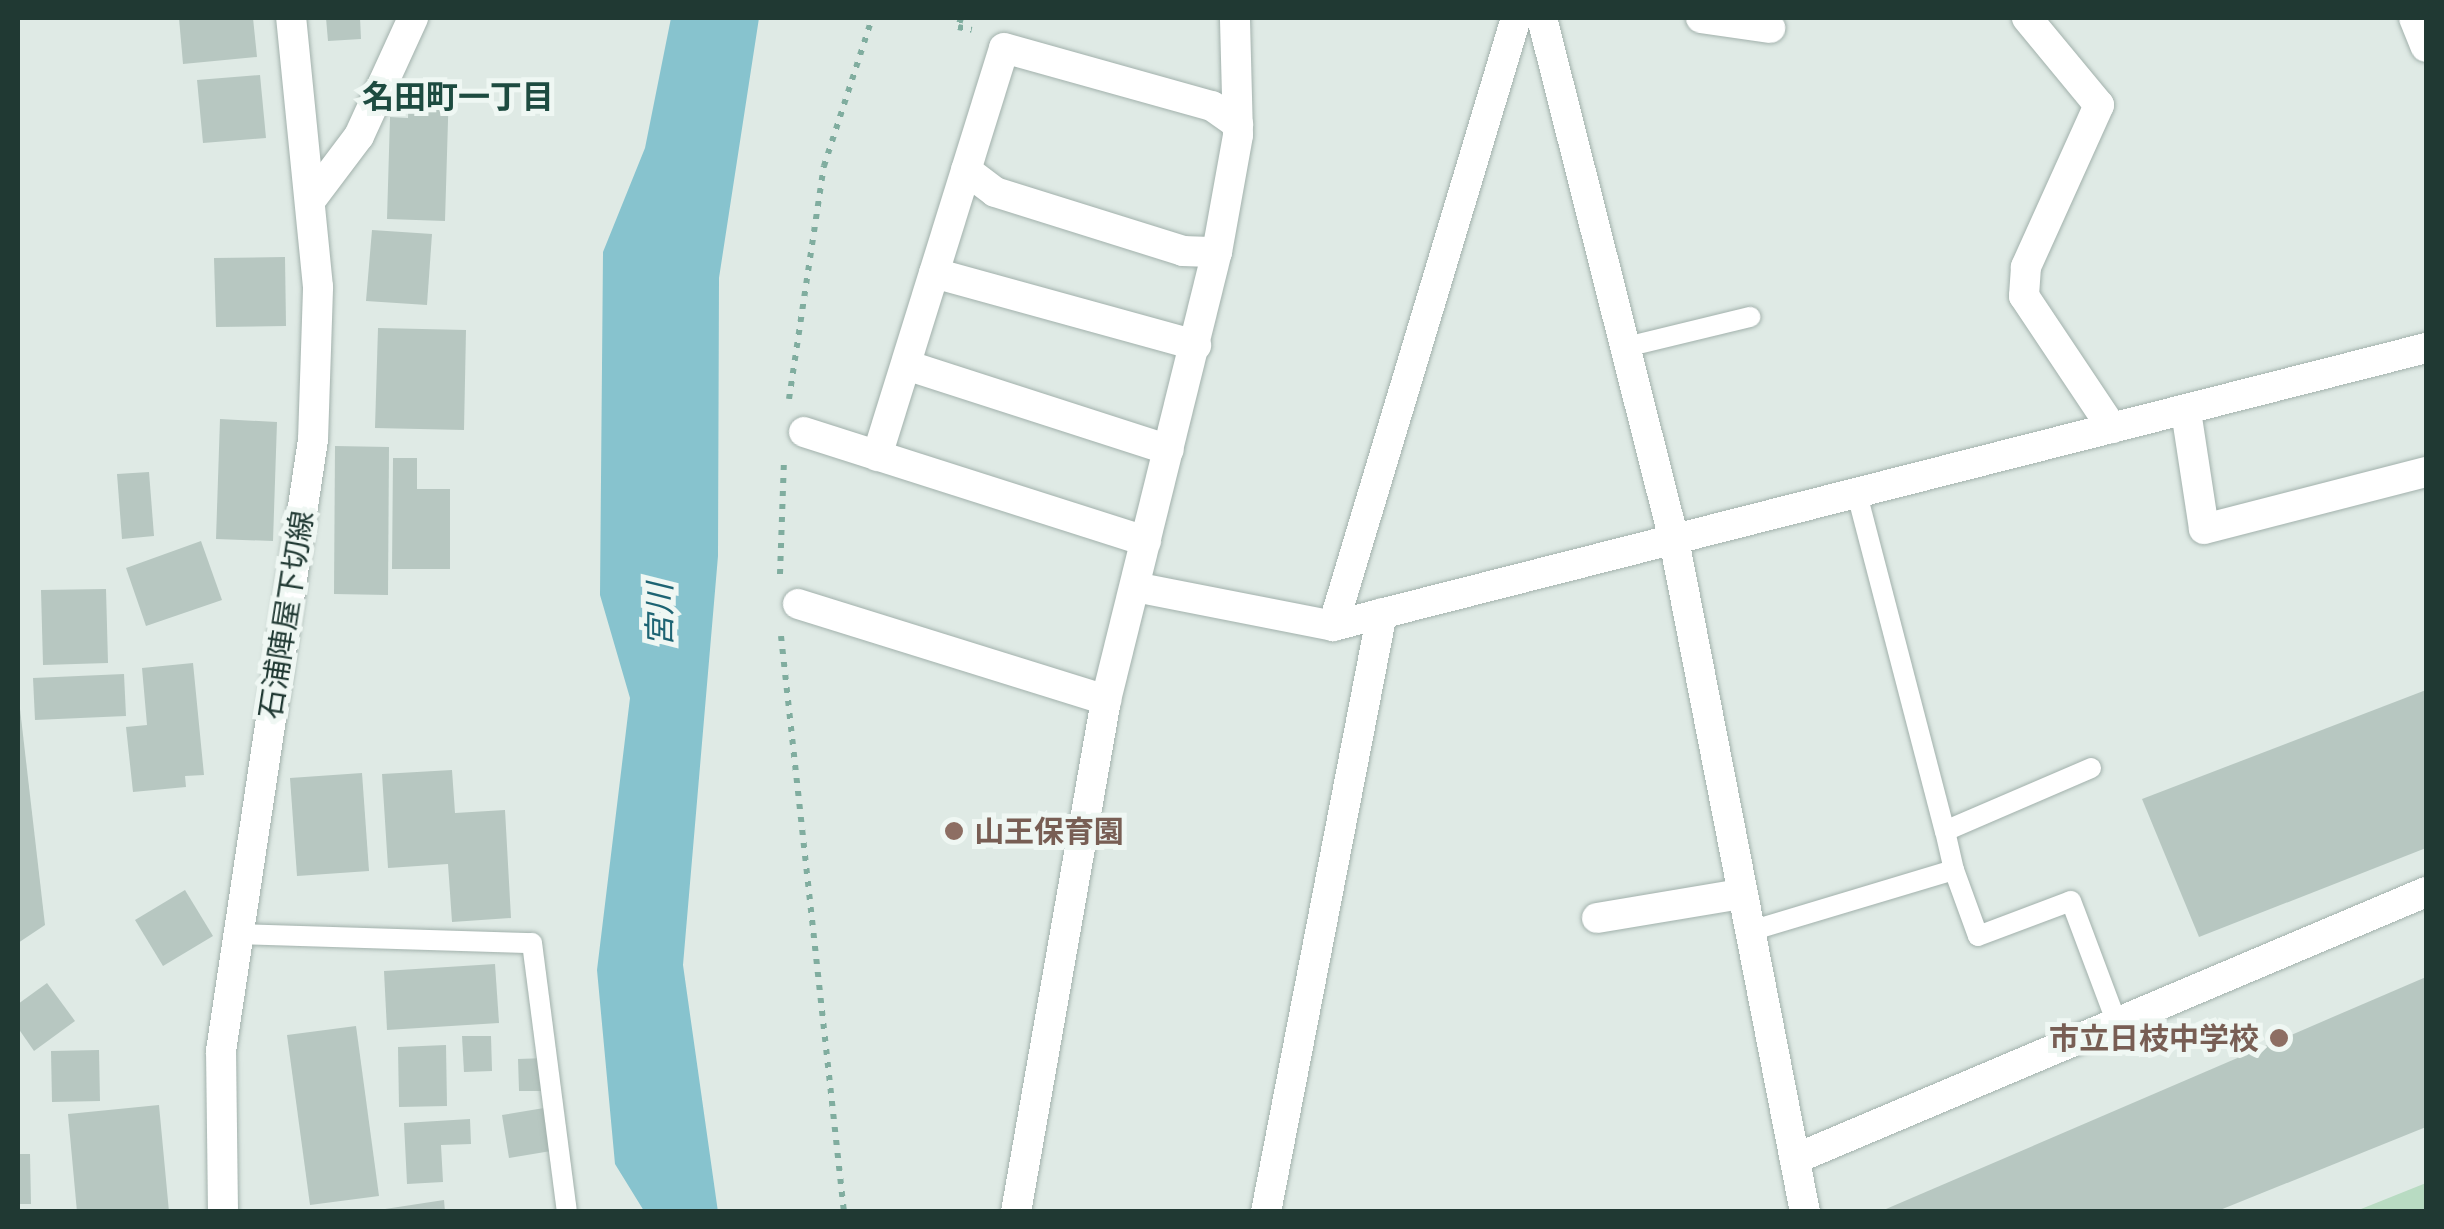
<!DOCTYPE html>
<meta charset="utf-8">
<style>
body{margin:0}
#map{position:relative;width:2444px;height:1229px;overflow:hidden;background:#dfeae5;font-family:"PT Sans Narrow","Noto Sans JP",sans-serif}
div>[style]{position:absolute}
.green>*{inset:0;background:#b8dbc2}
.water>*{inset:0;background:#87c3ce}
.building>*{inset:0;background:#b7c7c1}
.path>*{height:6px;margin-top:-3px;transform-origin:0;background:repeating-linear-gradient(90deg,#80ad9f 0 5px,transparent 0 13px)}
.roads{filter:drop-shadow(0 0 2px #a2b1ac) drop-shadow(0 0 2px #a2b1ac)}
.service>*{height:20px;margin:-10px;padding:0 10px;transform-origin:10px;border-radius:10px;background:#fff}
.minor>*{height:30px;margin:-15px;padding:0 15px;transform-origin:15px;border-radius:15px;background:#fff}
.tertiary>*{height:30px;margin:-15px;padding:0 15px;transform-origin:15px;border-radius:15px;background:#fff}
.secondary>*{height:30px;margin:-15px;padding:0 15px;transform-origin:15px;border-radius:15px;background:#fff}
.dots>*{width:28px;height:28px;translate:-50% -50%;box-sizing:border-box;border:5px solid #eff7f3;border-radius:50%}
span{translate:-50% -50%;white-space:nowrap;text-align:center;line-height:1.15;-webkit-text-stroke:10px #eff7f3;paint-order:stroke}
.street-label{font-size:30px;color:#203933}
.education-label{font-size:30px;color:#785e54;font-weight:700}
.left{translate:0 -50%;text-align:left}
.right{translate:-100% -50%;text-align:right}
.neighbourhood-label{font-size:32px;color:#1d4b40;font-weight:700}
.water-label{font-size:32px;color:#1d6473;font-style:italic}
.frame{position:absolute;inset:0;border:20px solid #203933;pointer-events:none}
</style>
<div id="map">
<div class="green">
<i style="clip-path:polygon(2426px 1183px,2426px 1211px,2356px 1211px)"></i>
</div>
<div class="water">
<i style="clip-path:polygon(671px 18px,759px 18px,719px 278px,718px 556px,683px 965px,718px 1212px,644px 1211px,615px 1164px,597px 970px,630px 698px,600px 595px,603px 252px,645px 148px)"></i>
</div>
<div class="building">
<i style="clip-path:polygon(179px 18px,253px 18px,257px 57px,183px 64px)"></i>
<i style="clip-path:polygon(326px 18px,360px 18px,361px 39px,328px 41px)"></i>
<i style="clip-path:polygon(260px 75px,266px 138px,203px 143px,197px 80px)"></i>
<i style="clip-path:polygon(409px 85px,449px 87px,445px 221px,387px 219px,390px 117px,408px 118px)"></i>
<i style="clip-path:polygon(372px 230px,432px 234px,427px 305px,366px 301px)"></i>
<i style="clip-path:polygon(285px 257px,286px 326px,216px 327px,214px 258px)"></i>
<i style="clip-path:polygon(378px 328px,466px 330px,464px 430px,375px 428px)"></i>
<i style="clip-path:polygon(220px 419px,277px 422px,273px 541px,216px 539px)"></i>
<i style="clip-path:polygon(335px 446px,389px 447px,388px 595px,334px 594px)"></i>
<i style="clip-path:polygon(393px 458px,417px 458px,417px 489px,450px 489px,450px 569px,392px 569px)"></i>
<i style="clip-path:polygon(149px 472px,154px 536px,122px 539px,117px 474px)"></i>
<i style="clip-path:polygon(201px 541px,222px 600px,146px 626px,126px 568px)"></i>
<i style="clip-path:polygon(106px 589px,108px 663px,43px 665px,41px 590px)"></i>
<i style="clip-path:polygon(193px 663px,204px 775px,185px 776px,186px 787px,133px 792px,126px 727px,147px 725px,142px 668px)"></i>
<i style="clip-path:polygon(124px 674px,126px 716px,35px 720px,33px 678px)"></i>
<i style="clip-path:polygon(2426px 690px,2426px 848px,2199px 937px,2142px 799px)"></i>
<i style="clip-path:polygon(20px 709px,45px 925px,18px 943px,18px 710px)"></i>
<i style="clip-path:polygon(452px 770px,455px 813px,505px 810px,511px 918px,452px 922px,448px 864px,388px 868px,382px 774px)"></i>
<i style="clip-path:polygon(362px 773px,369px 871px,297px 876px,290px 778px)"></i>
<i style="clip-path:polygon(185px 890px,213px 936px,163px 966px,135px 920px)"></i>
<i style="clip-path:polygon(495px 964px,499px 1023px,387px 1030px,384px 971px)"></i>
<i style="clip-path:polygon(2426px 977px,2426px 1127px,2215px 1212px,1879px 1212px)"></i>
<i style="clip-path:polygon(47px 983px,75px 1021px,34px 1051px,18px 1028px,18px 1004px)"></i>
<i style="clip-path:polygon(356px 1026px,379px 1196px,310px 1205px,287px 1035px)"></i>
<i style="clip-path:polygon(462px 1036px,491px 1036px,492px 1071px,464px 1072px)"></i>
<i style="clip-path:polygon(446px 1045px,447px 1106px,399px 1107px,398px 1047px)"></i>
<i style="clip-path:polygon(99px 1050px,100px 1101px,52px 1102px,51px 1051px)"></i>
<i style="clip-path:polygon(545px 1058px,546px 1091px,519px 1091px,518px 1059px)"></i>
<i style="clip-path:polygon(159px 1105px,169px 1212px,77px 1212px,68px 1114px)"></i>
<i style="clip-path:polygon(544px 1108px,551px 1151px,509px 1158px,502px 1115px)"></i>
<i style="clip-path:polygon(470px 1119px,471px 1144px,441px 1145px,443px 1182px,407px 1184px,404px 1123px)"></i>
<i style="clip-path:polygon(18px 1154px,30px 1154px,31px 1204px,18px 1204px)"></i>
<i style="clip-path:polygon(444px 1200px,445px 1212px,385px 1212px,385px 1209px)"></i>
</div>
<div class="path">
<i style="left:961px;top:18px;width:9px;rotate:108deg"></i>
<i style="left:958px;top:27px;width:14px;rotate:12deg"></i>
<i style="left:789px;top:399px;width:236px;rotate:-81.5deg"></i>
<i style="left:824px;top:166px;width:156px;rotate:-72deg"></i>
<i style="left:780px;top:574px;width:112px;rotate:-88deg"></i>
<i style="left:781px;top:636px;width:579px;rotate:83.76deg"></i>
</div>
<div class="roads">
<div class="service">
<i style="left:1626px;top:347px;width:128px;rotate:-13.6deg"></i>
<i style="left:1857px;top:494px;width:348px;rotate:75.4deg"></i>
<i style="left:1945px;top:831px;width:159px;rotate:-23.3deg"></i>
<i style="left:1945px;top:831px;width:40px;rotate:77deg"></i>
<i style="left:1747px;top:932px;width:216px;rotate:-16.7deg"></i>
<i style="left:1954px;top:870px;width:70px;rotate:70deg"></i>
<i style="left:1978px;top:936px;width:99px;rotate:-20.6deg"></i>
<i style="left:2071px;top:901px;width:128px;rotate:69.4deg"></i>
<i style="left:238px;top:934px;width:294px;rotate:1.8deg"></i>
<i style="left:532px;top:943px;width:271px;rotate:82.6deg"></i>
</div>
<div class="minor">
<i style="left:1542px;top:18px;width:538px;rotate:75.81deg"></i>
<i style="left:1674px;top:540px;width:685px;rotate:78.97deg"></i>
<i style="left:1701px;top:18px;width:70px;rotate:8.2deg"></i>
<i style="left:2027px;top:18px;width:113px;rotate:50.4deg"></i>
<i style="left:2099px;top:105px;width:178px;rotate:114.3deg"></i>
<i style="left:2026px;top:267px;width:29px;rotate:94deg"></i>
<i style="left:2024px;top:296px;width:159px;rotate:56.3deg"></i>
<i style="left:966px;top:170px;width:36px;rotate:37deg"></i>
<i style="left:995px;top:192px;width:197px;rotate:17.4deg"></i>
<i style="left:1183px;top:251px;width:34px;rotate:2deg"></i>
<i style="left:313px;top:197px;width:76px;rotate:-53deg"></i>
<i style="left:359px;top:136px;width:130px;rotate:-65.4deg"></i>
<i style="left:934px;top:273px;width:272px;rotate:15.4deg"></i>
<i style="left:906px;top:365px;width:276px;rotate:17.9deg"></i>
<i style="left:2186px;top:411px;width:119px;rotate:81.3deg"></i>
<i style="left:2204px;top:529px;width:229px;rotate:-14.4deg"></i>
<i style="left:804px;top:432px;width:359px;rotate:17.7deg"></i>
<i style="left:877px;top:456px;width:427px;rotate:-72.7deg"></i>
<i style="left:1004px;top:48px;width:216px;rotate:15.6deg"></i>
<i style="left:1212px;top:106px;width:32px;rotate:35deg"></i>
<i style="left:1135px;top:587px;width:202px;rotate:11.1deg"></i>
<i style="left:1333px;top:626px;width:1128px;rotate:-14.27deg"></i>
<i style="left:798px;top:604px;width:323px;rotate:17.3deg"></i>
<i style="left:1333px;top:626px;width:635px;rotate:-73.25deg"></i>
<i style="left:1597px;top:918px;width:145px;rotate:-9.5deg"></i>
<i style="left:1795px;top:1159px;width:685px;rotate:-22.94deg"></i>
<i style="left:1016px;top:1212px;width:520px;rotate:-80.03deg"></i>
<i style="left:1106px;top:700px;width:462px;rotate:-76.1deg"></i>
<i style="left:1217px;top:252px;width:119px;rotate:-79.8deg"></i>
<i style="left:1238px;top:135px;width:117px;rotate:-91.5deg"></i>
<i style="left:1266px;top:1212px;width:610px;rotate:-79.04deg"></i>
</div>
<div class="tertiary">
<i style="left:2414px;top:18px;width:31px;rotate:68deg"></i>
</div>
<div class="secondary">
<i style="left:223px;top:1212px;width:161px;rotate:-90.7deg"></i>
<i style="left:221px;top:1051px;width:618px;rotate:-81.44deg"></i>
<i style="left:313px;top:440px;width:153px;rotate:-88.1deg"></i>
<i style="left:318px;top:287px;width:270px;rotate:-95.7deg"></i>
</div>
</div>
<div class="dots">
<i style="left:954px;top:831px;background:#8d6e63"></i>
<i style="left:2279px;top:1038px;background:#8d6e63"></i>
</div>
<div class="street-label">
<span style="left:286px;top:615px;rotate:-81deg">石浦陣屋下切線</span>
</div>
<div class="education-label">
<span class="left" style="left:974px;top:831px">山王保育園</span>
<span class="right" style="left:2259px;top:1038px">市立日枝中学校</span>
</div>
<div class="neighbourhood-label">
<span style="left:458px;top:96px">名田町一丁目</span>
</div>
<div class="water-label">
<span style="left:659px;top:615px;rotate:-90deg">宮川</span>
</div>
<div class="frame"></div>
</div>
